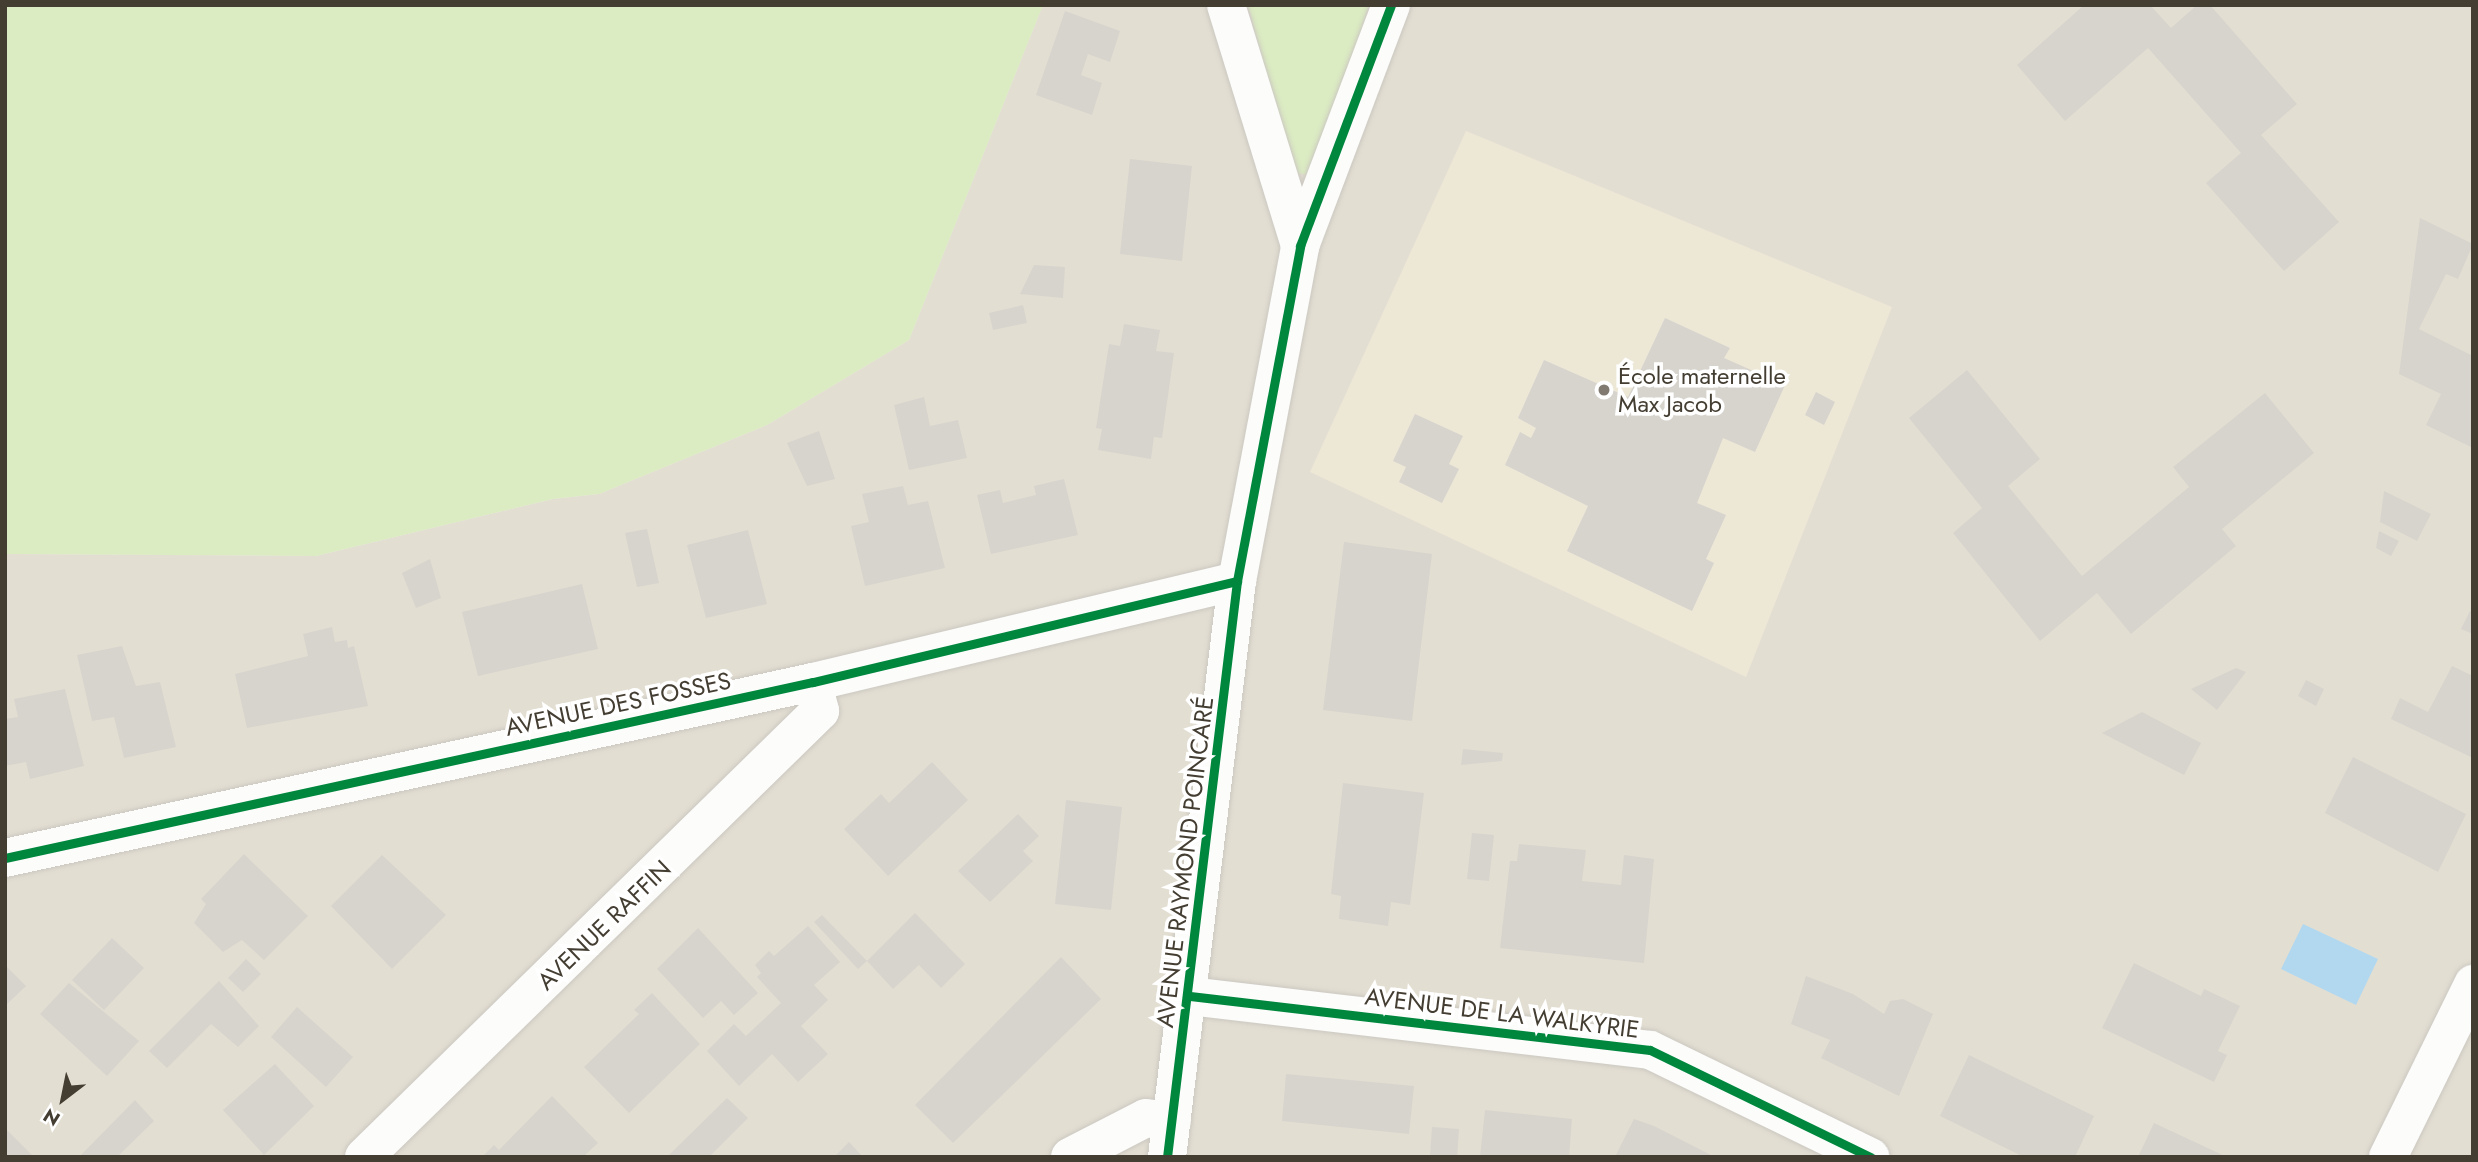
<!DOCTYPE html>
<meta charset="utf-8">
<style>
body{margin:0}
#map{position:relative;width:2478px;height:1162px;overflow:hidden;background:#eeece5;font-family:Jost,sans-serif}
div>[style]{position:absolute}
.residential>*{inset:0;background:#e3ded2}
.education>*{inset:0;background:#ede7d6}
.green>*{inset:0;background:#dbebc2}
.water>*{inset:0;background:#b2d8f0}
.building>*{inset:0;background:#d7d4ce}
.roads{filter:drop-shadow(0 0 2px #cbc8c1) drop-shadow(0 0 2px #cbc8c1)}
.minor>*{height:38px;margin:-19px;padding:0 19px;transform-origin:19px;border-radius:19px;background:#fcfcfb}
.tertiary>*{height:38px;margin:-19px;padding:0 19px;transform-origin:19px;border-radius:19px;background:#fcfcfb}
.cycleway>*{height:9px;margin:-4.5px;padding:0 4.5px;transform-origin:4.5px;border-radius:4.5px;background:#00873e}
.dots>*{width:19px;height:19px;translate:-50% -50%;box-sizing:border-box;border:4px solid #fff;border-radius:50%}
span{translate:-50% -50%;white-space:nowrap;text-align:center;line-height:1.15;-webkit-text-stroke:7px #fff;paint-order:stroke}
.poi-label{font-size:24px;color:#443d32}
.left{translate:0 -50%;text-align:left}
.street-label{font-size:24px;color:#443d32}
.frame{position:absolute;inset:0;border:7px solid #443d32;pointer-events:none}
.north{position:absolute;left:28px;top:1064px;width:70px;height:70px;-webkit-text-stroke:5px #fff;paint-order:stroke;rotate:212deg;font-size:19px;font-weight:700;line-height:28px;text-align:center;color:#443d32}
.north::after{content:'';display:block;margin:auto;width:24px;height:32px;background:#443d32;clip-path:polygon(50% 0,100% 100%,50% 72%,0 100%)}
</style>
<div id="map">
<div class="residential">
<i style="clip-path:polygon(1043px 5px,2473px 5px,2473px 1157px,5px 1157px,5px 554px,316px 556px,553px 499px,599px 494px,767px 425px,909px 340px)"></i>
</div>
<div class="education">
<i style="clip-path:polygon(1466px 131px,1892px 307px,1746px 677px,1310px 472px)"></i>
</div>
<div class="green">
<i style="clip-path:polygon(5px 5px,1043px 5px,909px 340px,767px 425px,599px 494px,553px 499px,316px 556px,5px 554px)"></i>
<i style="clip-path:polygon(1248px 5px,1369px 5px,1317px 166px,1308px 175px,1293px 172px)"></i>
</div>
<div class="water">
<i style="clip-path:polygon(2303px 924px,2378px 959px,2356px 1005px,2281px 969px)"></i>
</div>
<div class="building">
<i style="clip-path:polygon(2084px 5px,2150px 5px,2171px 28px,2197px 5px,2210px 5px,2297px 104px,2261px 135px,2339px 222px,2284px 271px,2206px 183px,2241px 153px,2148px 48px,2065px 121px,2017px 65px)"></i>
<i style="clip-path:polygon(1065px 11px,1120px 31px,1110px 62px,1088px 54px,1081px 75px,1102px 83px,1092px 115px,1036px 95px)"></i>
<i style="clip-path:polygon(1130px 159px,1192px 166px,1182px 261px,1120px 254px)"></i>
<i style="clip-path:polygon(2420px 218px,2473px 244px,2458px 279px,2446px 274px,2419px 329px,2473px 356px,2473px 448px,2426px 425px,2441px 394px,2399px 374px)"></i>
<i style="clip-path:polygon(1034px 265px,1065px 267px,1063px 298px,1020px 294px)"></i>
<i style="clip-path:polygon(1023px 305px,1027px 323px,993px 330px,989px 313px)"></i>
<i style="clip-path:polygon(1665px 318px,1730px 348px,1724px 358px,1785px 385px,1755px 452px,1723px 438px,1697px 503px,1726px 515px,1706px 559px,1714px 563px,1692px 611px,1567px 551px,1588px 506px,1505px 465px,1520px 432px,1531px 438px,1536px 428px,1518px 418px,1544px 360px,1628px 397px)"></i>
<i style="clip-path:polygon(1124px 324px,1160px 330px,1156px 351px,1174px 353px,1162px 438px,1154px 437px,1151px 459px,1098px 450px,1102px 429px,1096px 428px,1109px 344px,1120px 346px)"></i>
<i style="clip-path:polygon(1967px 370px,2040px 459px,2008px 486px,2082px 576px,2189px 487px,2173px 467px,2265px 393px,2314px 453px,2222px 529px,2236px 546px,2131px 634px,2097px 593px,2040px 641px,1953px 533px,1982px 508px,1909px 418px)"></i>
<i style="clip-path:polygon(1816px 392px,1835px 402px,1824px 425px,1805px 415px)"></i>
<i style="clip-path:polygon(924px 397px,930px 426px,958px 420px,967px 458px,909px 470px,894px 405px)"></i>
<i style="clip-path:polygon(1415px 414px,1463px 436px,1449px 464px,1459px 469px,1442px 503px,1399px 482px,1406px 467px,1393px 461px)"></i>
<i style="clip-path:polygon(819px 431px,835px 479px,807px 486px,787px 443px)"></i>
<i style="clip-path:polygon(1064px 479px,1078px 535px,991px 554px,977px 495px,1000px 490px,1003px 503px,1036px 495px,1034px 486px)"></i>
<i style="clip-path:polygon(903px 486px,908px 505px,928px 501px,945px 568px,865px 586px,851px 526px,869px 522px,862px 494px)"></i>
<i style="clip-path:polygon(2384px 491px,2431px 514px,2417px 541px,2380px 522px)"></i>
<i style="clip-path:polygon(647px 529px,659px 583px,637px 587px,625px 533px)"></i>
<i style="clip-path:polygon(748px 530px,767px 604px,706px 618px,687px 545px)"></i>
<i style="clip-path:polygon(2379px 531px,2399px 541px,2391px 556px,2376px 548px)"></i>
<i style="clip-path:polygon(1344px 542px,1432px 554px,1412px 721px,1323px 710px)"></i>
<i style="clip-path:polygon(430px 559px,441px 598px,416px 608px,402px 573px)"></i>
<i style="clip-path:polygon(582px 584px,598px 649px,478px 676px,462px 612px)"></i>
<i style="clip-path:polygon(2470px 611px,2473px 612px,2473px 634px,2461px 629px)"></i>
<i style="clip-path:polygon(332px 627px,335px 642px,347px 640px,348px 648px,354px 646px,368px 706px,247px 728px,235px 674px,308px 656px,303px 634px)"></i>
<i style="clip-path:polygon(122px 646px,136px 686px,160px 682px,176px 747px,124px 758px,114px 717px,92px 721px,77px 655px)"></i>
<i style="clip-path:polygon(2452px 666px,2473px 676px,2473px 758px,2391px 719px,2400px 698px,2428px 712px)"></i>
<i style="clip-path:polygon(2236px 668px,2246px 672px,2217px 710px,2191px 689px)"></i>
<i style="clip-path:polygon(2306px 680px,2324px 689px,2316px 706px,2298px 696px)"></i>
<i style="clip-path:polygon(65px 689px,84px 766px,30px 779px,26px 762px,5px 766px,5px 719px,18px 717px,14px 699px)"></i>
<i style="clip-path:polygon(2142px 712px,2201px 743px,2184px 775px,2102px 733px)"></i>
<i style="clip-path:polygon(1463px 749px,1503px 753px,1502px 761px,1461px 765px)"></i>
<i style="clip-path:polygon(2353px 757px,2466px 814px,2438px 872px,2325px 813px)"></i>
<i style="clip-path:polygon(932px 762px,968px 800px,888px 876px,844px 829px,881px 794px,889px 803px)"></i>
<i style="clip-path:polygon(1343px 783px,1424px 793px,1410px 905px,1391px 902px,1388px 926px,1339px 919px,1341px 896px,1331px 894px)"></i>
<i style="clip-path:polygon(1066px 800px,1122px 807px,1111px 910px,1055px 904px)"></i>
<i style="clip-path:polygon(1018px 814px,1039px 836px,1023px 851px,1033px 861px,990px 902px,958px 871px)"></i>
<i style="clip-path:polygon(1472px 833px,1494px 835px,1489px 881px,1467px 879px)"></i>
<i style="clip-path:polygon(1519px 844px,1586px 850px,1582px 881px,1621px 885px,1624px 855px,1654px 859px,1644px 963px,1500px 948px,1510px 861px,1517px 861px)"></i>
<i style="clip-path:polygon(244px 854px,308px 916px,264px 960px,242px 940px,223px 952px,194px 923px,206px 904px,201px 899px)"></i>
<i style="clip-path:polygon(382px 855px,446px 915px,392px 969px,331px 906px)"></i>
<i style="clip-path:polygon(915px 913px,965px 964px,941px 988px,919px 965px,893px 989px,867px 961px)"></i>
<i style="clip-path:polygon(822px 915px,867px 961px,858px 969px,814px 922px)"></i>
<i style="clip-path:polygon(808px 926px,840px 962px,814px 985px,828px 1000px,801px 1026px,828px 1054px,798px 1082px,772px 1054px,739px 1086px,707px 1051px,734px 1024px,746px 1036px,781px 1003px,757px 977px,761px 973px,755px 965px,769px 951px,774px 956px)"></i>
<i style="clip-path:polygon(698px 928px,758px 993px,734px 1015px,721px 1001px,703px 1018px,657px 969px)"></i>
<i style="clip-path:polygon(112px 938px,144px 968px,104px 1010px,72px 980px)"></i>
<i style="clip-path:polygon(1061px 957px,1101px 999px,953px 1143px,915px 1105px)"></i>
<i style="clip-path:polygon(246px 959px,261px 974px,243px 992px,228px 978px)"></i>
<i style="clip-path:polygon(2134px 963px,2201px 996px,2204px 989px,2240px 1006px,2218px 1051px,2227px 1055px,2214px 1082px,2102px 1028px)"></i>
<i style="clip-path:polygon(5px 965px,26px 986px,5px 1006px)"></i>
<i style="clip-path:polygon(1806px 976px,1853px 994px,1884px 1014px,1890px 1001px,1903px 999px,1933px 1014px,1899px 1096px,1821px 1058px,1830px 1040px,1791px 1024px)"></i>
<i style="clip-path:polygon(219px 981px,259px 1026px,238px 1047px,211px 1024px,167px 1068px,149px 1051px)"></i>
<i style="clip-path:polygon(69px 983px,139px 1041px,107px 1076px,40px 1014px)"></i>
<i style="clip-path:polygon(652px 993px,700px 1044px,629px 1113px,584px 1067px,639px 1014px,634px 1010px)"></i>
<i style="clip-path:polygon(297px 1007px,353px 1057px,326px 1087px,271px 1037px)"></i>
<i style="clip-path:polygon(1969px 1055px,2094px 1116px,2075px 1157px,2024px 1157px,1940px 1116px)"></i>
<i style="clip-path:polygon(275px 1064px,314px 1106px,264px 1155px,223px 1110px)"></i>
<i style="clip-path:polygon(1286px 1074px,1414px 1086px,1409px 1134px,1282px 1121px)"></i>
<i style="clip-path:polygon(552px 1096px,598px 1143px,583px 1157px,482px 1157px,494px 1145px,499px 1150px)"></i>
<i style="clip-path:polygon(727px 1098px,748px 1118px,709px 1157px,667px 1157px)"></i>
<i style="clip-path:polygon(135px 1100px,154px 1121px,117px 1157px,79px 1157px)"></i>
<i style="clip-path:polygon(1485px 1110px,1572px 1119px,1569px 1157px,1480px 1157px)"></i>
<i style="clip-path:polygon(1634px 1119px,1654px 1126px,1715px 1157px,1615px 1157px)"></i>
<i style="clip-path:polygon(2154px 1123px,2227px 1157px,2138px 1157px)"></i>
<i style="clip-path:polygon(1432px 1127px,1459px 1129px,1457px 1157px,1430px 1156px)"></i>
<i style="clip-path:polygon(5px 1128px,34px 1157px,5px 1157px)"></i>
<i style="clip-path:polygon(849px 1142px,863px 1157px,834px 1157px)"></i>
</div>
<div class="roads">
<div class="minor">
<i style="left:5px;top:858px;width:827px;rotate:-12.29deg"></i>
<i style="left:813px;top:682px;width:436px;rotate:-13.4deg"></i>
<i style="left:1190px;top:996px;width:463px;rotate:6.7deg"></i>
<i style="left:1650px;top:1050px;width:245px;rotate:25.9deg"></i>
<i style="left:364px;top:1157px;width:638px;rotate:-44.36deg"></i>
<i style="left:820px;top:711px;width:30px;rotate:-104deg"></i>
<i style="left:1070px;top:1157px;width:85px;rotate:-27.2deg"></i>
<i style="left:1146px;top:1118px;width:26px;rotate:7deg"></i>
</div>
<div class="tertiary">
<i style="left:1226px;top:5px;width:252px;rotate:72.9deg"></i>
<i style="left:1167px;top:1157px;width:580px;rotate:-83.07deg"></i>
<i style="left:1237px;top:581px;width:341px;rotate:-79.3deg"></i>
<i style="left:1300px;top:246px;width:258px;rotate:-69.3deg"></i>
<i style="left:2388px;top:1157px;width:193px;rotate:-63.8deg"></i>
</div>
</div>
<div class="cycleway">
<i style="left:5px;top:858px;width:827px;rotate:-12.29deg"></i>
<i style="left:813px;top:682px;width:436px;rotate:-13.4deg"></i>
<i style="left:1190px;top:996px;width:463px;rotate:6.7deg"></i>
<i style="left:1650px;top:1050px;width:245px;rotate:25.9deg"></i>
<i style="left:1167px;top:1157px;width:580px;rotate:-83.07deg"></i>
<i style="left:1237px;top:581px;width:341px;rotate:-79.3deg"></i>
<i style="left:1300px;top:246px;width:258px;rotate:-69.3deg"></i>
</div>
<div class="dots">
<i style="left:1604px;top:390px;background:#807a71"></i>
</div>
<div class="poi-label">
<span class="left" style="left:1618px;top:390px">École maternelle<br>Max Jacob</span>
</div>
<div class="street-label">
<span style="left:618px;top:704px;rotate:-12deg">AVENUE DES FOSSES</span>
<span style="left:1185px;top:862px;rotate:-83deg">AVENUE RAYMOND POINCARÉ</span>
<span style="left:604px;top:925px;rotate:-44deg">AVENUE RAFFIN</span>
<span style="left:1502px;top:1013px;rotate:7deg">AVENUE DE LA WALKYRIE</span>
</div>
<div class="frame"></div>
<div class="north">N</div>
</div>
